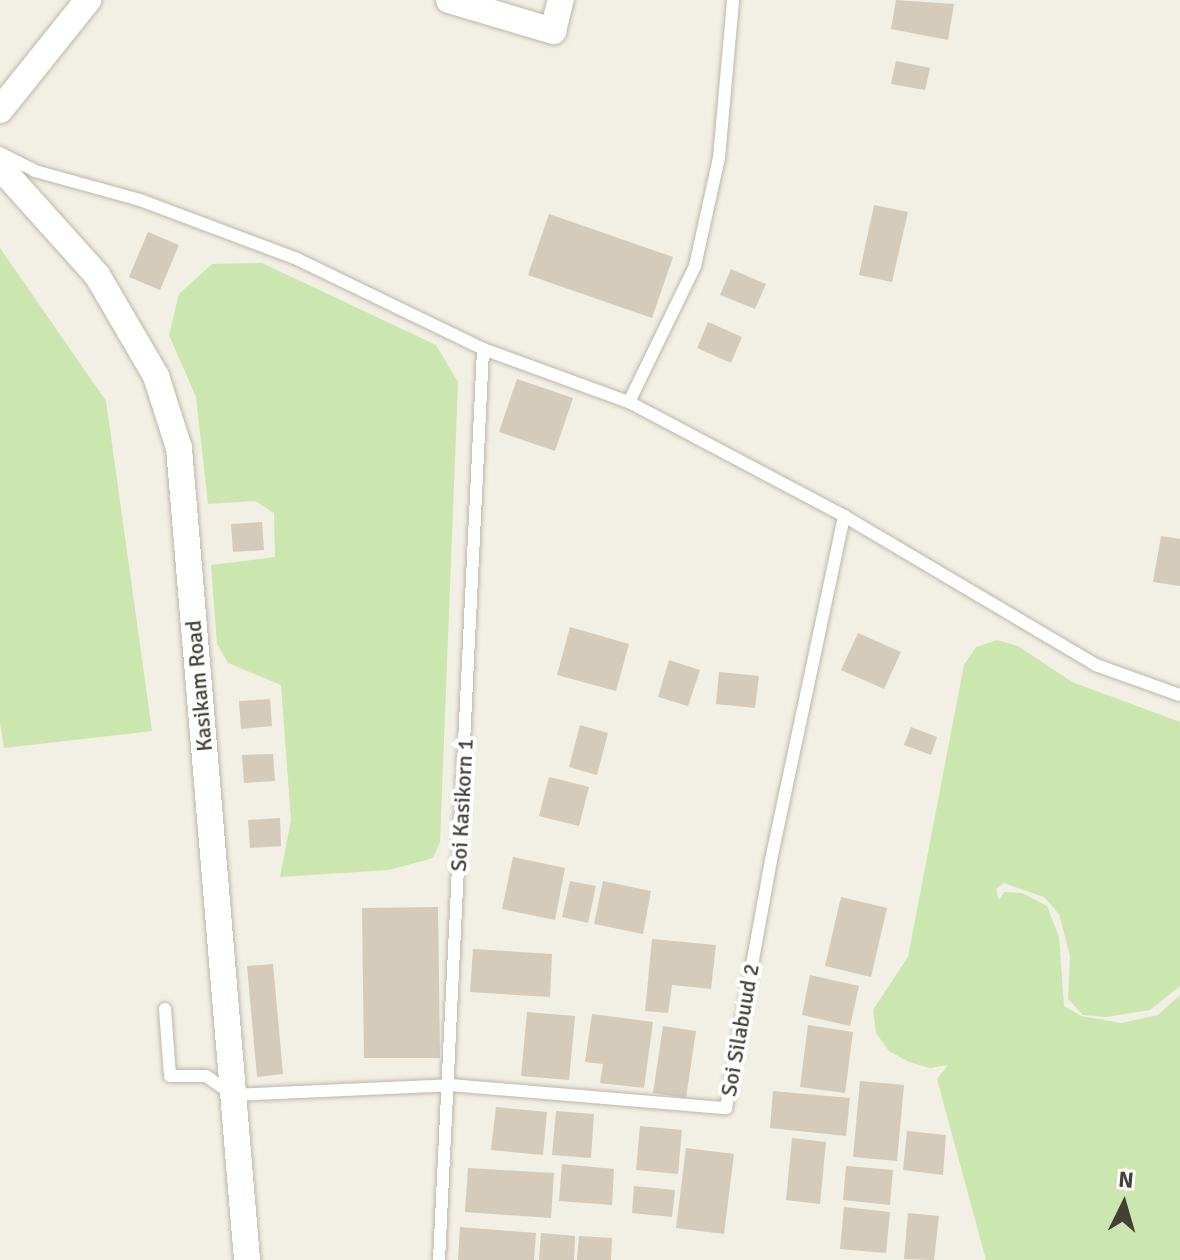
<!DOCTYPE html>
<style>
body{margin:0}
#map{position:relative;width:1180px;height:1260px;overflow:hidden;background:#f2efe5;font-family:Signika,sans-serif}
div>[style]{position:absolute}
.green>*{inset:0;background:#cbe6ae}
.building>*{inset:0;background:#d4cbbb}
.roads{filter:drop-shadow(0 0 2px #beb7a8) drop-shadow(0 0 2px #beb7a8)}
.service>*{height:12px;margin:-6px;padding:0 6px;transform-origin:6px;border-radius:6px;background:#fff}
.minor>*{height:26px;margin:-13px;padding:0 13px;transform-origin:13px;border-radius:13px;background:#fff}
span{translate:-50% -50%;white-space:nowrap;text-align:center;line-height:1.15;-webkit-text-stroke:8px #fff;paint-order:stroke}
.street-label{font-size:22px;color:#453f35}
.north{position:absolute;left:1084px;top:1164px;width:80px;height:80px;-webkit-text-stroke:6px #fff;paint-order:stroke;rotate:5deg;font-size:22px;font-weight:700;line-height:32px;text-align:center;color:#453f35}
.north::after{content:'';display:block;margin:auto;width:28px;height:36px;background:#453f35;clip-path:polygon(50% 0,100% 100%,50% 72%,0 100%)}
</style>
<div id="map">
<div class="green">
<i style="clip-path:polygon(0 248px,106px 401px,152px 731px,4px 748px,0 723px)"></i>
<i style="clip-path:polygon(262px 263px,436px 345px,458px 382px,440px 842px,433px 858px,389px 870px,280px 877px,291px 820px,281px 685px,228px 663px,217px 644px,211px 565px,275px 557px,274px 513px,255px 501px,208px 504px,196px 397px,169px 335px,179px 294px,212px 264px)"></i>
<i style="clip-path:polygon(997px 640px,1018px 646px,1072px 682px,1180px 722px,1180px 986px,1150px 1010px,1106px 1017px,1083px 1015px,1068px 999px,1070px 956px,1059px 914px,1044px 897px,1004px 883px,996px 889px,999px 900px,1004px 892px,1022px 893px,1047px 906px,1059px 937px,1064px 1006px,1081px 1016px,1121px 1023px,1158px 1015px,1180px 995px,1180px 1260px,986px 1260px,937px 1079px,948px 1065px,930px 1068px,909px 1062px,889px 1051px,876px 1033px,873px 1010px,908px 957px,964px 665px,976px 647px)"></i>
</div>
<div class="building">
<i style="clip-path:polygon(896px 0,954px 4px,948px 40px,891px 29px)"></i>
<i style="clip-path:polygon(896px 61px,930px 68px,925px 90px,891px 84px)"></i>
<i style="clip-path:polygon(874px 205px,908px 212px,892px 282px,859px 275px)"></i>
<i style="clip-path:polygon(549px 214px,673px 257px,652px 318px,528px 275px)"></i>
<i style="clip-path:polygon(148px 232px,179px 245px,160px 290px,129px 277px)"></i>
<i style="clip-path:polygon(731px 269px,766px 284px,755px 309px,720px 295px)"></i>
<i style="clip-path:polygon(708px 322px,742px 337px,731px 363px,697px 348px)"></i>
<i style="clip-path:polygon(517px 379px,573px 398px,555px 451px,499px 432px)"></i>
<i style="clip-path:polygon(262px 522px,264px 550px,233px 552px,231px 524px)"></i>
<i style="clip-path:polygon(1161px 536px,1180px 539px,1180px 586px,1153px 582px)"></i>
<i style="clip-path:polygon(570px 627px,629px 644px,616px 691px,557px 675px)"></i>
<i style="clip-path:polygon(858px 633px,901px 652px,884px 689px,841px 670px)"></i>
<i style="clip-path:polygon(669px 660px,700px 670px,688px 706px,658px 697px)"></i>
<i style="clip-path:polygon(719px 672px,759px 676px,755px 708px,716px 704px)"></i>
<i style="clip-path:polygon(270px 699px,272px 726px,241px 729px,239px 701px)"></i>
<i style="clip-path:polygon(580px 725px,608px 733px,597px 775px,569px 767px)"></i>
<i style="clip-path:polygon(911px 727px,937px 737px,931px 755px,904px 745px)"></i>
<i style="clip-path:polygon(273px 754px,275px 781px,244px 783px,242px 755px)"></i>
<i style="clip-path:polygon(549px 777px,589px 787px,579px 826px,539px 816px)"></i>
<i style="clip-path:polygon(280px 818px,281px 846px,250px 848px,248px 820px)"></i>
<i style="clip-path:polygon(513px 857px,565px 868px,555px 920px,502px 909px)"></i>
<i style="clip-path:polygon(570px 881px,596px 886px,588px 923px,562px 917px)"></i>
<i style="clip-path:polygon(603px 881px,651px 891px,643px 934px,594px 924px)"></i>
<i style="clip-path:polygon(841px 897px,887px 908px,871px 977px,825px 966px)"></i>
<i style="clip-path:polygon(438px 907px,440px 1058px,364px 1058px,362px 908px)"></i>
<i style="clip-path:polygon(652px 939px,716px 945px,711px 989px,672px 985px,668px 1013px,645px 1011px)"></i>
<i style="clip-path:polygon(473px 949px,552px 954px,550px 997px,470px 992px)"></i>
<i style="clip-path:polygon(273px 964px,283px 1074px,257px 1077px,247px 966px)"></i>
<i style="clip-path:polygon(810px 975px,859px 986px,850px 1026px,802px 1015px)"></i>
<i style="clip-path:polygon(527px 1012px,575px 1016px,569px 1080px,521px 1076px)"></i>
<i style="clip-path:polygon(592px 1014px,653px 1022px,644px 1088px,600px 1083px,603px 1064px,585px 1062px)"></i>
<i style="clip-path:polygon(808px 1025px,853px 1032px,845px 1093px,800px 1087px)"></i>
<i style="clip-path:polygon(663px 1026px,696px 1031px,686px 1098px,653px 1093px)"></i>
<i style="clip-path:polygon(860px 1081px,904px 1085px,897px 1161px,853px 1157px)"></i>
<i style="clip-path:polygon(773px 1091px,850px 1098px,846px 1136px,770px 1128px)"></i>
<i style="clip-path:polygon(496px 1107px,547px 1112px,543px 1155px,491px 1150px)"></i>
<i style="clip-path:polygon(556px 1111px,594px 1114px,591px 1158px,552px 1155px)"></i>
<i style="clip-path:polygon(640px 1126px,682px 1130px,678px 1174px,636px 1170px)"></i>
<i style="clip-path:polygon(907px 1131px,946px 1135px,943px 1175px,903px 1170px)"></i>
<i style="clip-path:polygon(792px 1138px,826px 1142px,820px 1204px,786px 1200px)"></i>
<i style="clip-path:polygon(686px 1148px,734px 1154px,724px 1234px,676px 1228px)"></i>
<i style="clip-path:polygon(562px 1164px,614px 1169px,612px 1205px,559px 1201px)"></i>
<i style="clip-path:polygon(846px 1166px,893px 1170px,890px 1205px,843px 1200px)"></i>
<i style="clip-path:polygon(468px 1168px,554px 1173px,551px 1218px,465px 1212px)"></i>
<i style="clip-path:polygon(634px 1186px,675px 1190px,672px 1217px,632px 1213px)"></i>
<i style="clip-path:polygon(844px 1207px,890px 1212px,886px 1253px,840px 1249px)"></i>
<i style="clip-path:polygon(908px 1213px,939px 1216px,934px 1260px,904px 1259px)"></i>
<i style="clip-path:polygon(460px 1227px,536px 1233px,534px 1260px,458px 1260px)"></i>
<i style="clip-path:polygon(541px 1233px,575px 1236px,574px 1260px,539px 1260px)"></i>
<i style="clip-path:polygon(579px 1236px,612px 1238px,611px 1260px,577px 1260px)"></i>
</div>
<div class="roads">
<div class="service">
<i style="left:0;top:153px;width:39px;rotate:27deg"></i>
<i style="left:35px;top:171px;width:109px;rotate:15.4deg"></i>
<i style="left:140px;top:200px;width:168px;rotate:20.6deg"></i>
<i style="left:297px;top:259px;width:207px;rotate:25.8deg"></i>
<i style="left:483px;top:349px;width:155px;rotate:20deg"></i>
<i style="left:629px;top:402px;width:243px;rotate:27.9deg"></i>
<i style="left:844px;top:516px;width:293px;rotate:30.6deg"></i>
<i style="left:1096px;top:665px;width:89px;rotate:19.7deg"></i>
<i style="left:629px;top:402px;width:151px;rotate:-64.1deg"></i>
<i style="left:695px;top:266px;width:111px;rotate:-77.5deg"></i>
<i style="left:719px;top:158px;width:159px;rotate:-84.9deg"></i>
<i style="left:165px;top:1009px;width:67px;rotate:85.7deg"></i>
<i style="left:170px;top:1076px;width:36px"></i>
<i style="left:206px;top:1076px;width:33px;rotate:35deg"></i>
<i style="left:233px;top:1095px;width:217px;rotate:-2.6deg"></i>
<i style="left:450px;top:1085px;width:277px;rotate:4.8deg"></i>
<i style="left:726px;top:1108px;width:252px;rotate:-79.7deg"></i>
<i style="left:771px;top:860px;width:352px;rotate:-78deg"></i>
<i style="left:439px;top:1260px;width:912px;rotate:-87.23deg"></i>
</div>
<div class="minor">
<i style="left:449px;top:0;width:109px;rotate:16.6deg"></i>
<i style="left:553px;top:31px;width:32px;rotate:-76deg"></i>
<i style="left:0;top:110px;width:141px;rotate:-51.3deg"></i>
<i style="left:0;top:167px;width:145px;rotate:48.1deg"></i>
<i style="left:97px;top:275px;width:117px;rotate:59.7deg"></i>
<i style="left:156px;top:376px;width:76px;rotate:72.3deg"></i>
<i style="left:179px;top:448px;width:815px;rotate:85.21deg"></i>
</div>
</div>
<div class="street-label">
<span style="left:199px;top:686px;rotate:-95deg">Kasikam Road</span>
<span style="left:462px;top:805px;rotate:-87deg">Soi Kasikorn 1</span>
<span style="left:740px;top:1030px;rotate:-80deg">Soi Silabuud 2</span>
</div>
<div class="north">N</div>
</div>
